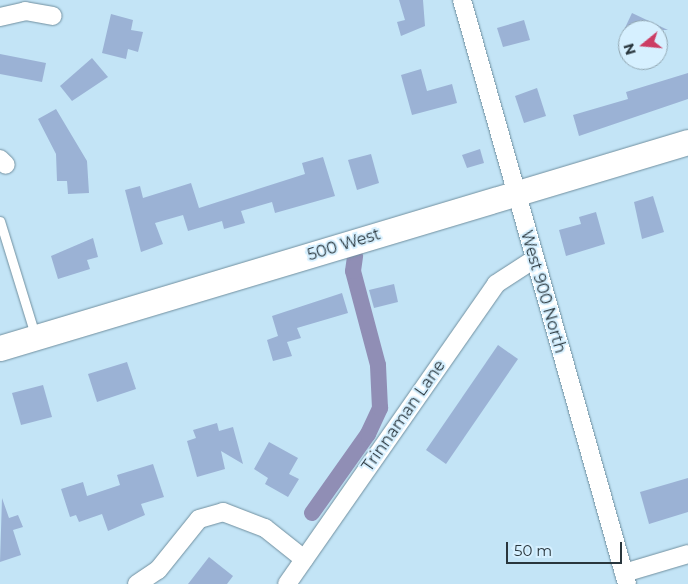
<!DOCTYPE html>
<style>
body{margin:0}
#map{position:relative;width:688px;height:584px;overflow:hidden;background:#c3e4f6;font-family:Montserrat,sans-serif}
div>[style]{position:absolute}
.canal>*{height:16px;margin:-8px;padding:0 8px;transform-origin:8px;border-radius:8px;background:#908eb5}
.building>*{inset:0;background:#9bb2d5}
.roads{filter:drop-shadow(0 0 1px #708f9f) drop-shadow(0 0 1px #708f9f)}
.lane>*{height:9px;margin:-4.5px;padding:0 4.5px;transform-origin:4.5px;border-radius:4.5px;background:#fff}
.street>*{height:18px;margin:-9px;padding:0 9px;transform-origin:9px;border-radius:9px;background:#fff}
.secondary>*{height:25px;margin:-12.5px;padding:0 12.5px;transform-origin:12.5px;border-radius:12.5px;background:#fff}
span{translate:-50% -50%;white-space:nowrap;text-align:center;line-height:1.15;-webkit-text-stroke:4px #d6f0ff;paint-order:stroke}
.street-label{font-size:16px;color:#29363d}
.north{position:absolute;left:618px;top:20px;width:50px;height:50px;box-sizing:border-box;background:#d6f0ff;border:1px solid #91a6b1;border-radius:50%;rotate:253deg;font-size:14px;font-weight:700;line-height:20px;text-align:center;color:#29363d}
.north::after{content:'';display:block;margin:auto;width:18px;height:22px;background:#cc3d64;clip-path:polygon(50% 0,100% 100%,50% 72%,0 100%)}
.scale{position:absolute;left:506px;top:542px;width:116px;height:22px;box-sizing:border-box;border:2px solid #29363d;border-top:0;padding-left:6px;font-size:15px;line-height:18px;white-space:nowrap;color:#29363d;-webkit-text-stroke:4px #d6f0ff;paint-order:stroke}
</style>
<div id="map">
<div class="canal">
<i style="left:312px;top:513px;width:97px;rotate:-54.7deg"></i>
<i style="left:368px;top:434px;width:29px;rotate:-65deg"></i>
<i style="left:380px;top:408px;width:43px;rotate:-92.7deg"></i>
<i style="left:378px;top:365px;width:97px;rotate:-104.9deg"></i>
<i style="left:353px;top:271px;width:15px;rotate:-82deg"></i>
</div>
<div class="building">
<i style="clip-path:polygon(399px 0,423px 0,425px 26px,401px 36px,397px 22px,405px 20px)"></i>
<i style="clip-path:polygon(632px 13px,668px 30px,624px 30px)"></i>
<i style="clip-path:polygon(111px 14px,133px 20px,131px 30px,143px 32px,138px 52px,128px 49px,126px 59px,102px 53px)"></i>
<i style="clip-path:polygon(524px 20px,530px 40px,503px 47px,497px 28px)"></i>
<i style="clip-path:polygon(0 54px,46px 63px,42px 82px,0 74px)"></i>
<i style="clip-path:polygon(92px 58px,108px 77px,72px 101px,60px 86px)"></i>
<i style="clip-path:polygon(421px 69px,427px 91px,452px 84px,457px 103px,412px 115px,401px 75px)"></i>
<i style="clip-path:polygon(688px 73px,688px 99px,579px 136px,573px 115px,628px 99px,626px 92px)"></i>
<i style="clip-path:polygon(537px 88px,546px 116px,524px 123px,515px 96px)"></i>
<i style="clip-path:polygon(56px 109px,87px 161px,89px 193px,68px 194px,67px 181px,57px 181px,56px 154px,38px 119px)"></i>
<i style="clip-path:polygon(480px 149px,484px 163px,467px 168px,462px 155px)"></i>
<i style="clip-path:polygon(371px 154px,379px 183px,357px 190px,348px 160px)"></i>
<i style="clip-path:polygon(323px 157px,335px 196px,275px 213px,272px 202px,241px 211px,245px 223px,224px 229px,222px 221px,188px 231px,183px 215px,155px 223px,163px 244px,141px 252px,125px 190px,140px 186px,143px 198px,191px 183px,199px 208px,305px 174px,302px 163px)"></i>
<i style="clip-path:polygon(653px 196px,664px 232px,642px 239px,634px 202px)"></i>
<i style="clip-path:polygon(596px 212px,605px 244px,566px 256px,559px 230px,581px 224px,579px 217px)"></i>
<i style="clip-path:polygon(93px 238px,98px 257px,87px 260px,90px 269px,58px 279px,51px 256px)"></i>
<i style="clip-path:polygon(394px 284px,398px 302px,374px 308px,369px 290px)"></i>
<i style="clip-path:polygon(342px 293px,348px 313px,297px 328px,301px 338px,287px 342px,292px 356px,273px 361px,267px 340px,278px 336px,272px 316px)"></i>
<i style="clip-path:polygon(498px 345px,518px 359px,446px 464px,426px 450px)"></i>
<i style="clip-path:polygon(127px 362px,136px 389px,97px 402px,88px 374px)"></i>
<i style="clip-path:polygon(43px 385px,52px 417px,21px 425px,12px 393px)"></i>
<i style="clip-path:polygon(217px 423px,219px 431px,233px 427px,243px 464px,221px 451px,225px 469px,197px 477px,187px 441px,196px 438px,193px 430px)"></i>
<i style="clip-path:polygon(269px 442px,298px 458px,289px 474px,299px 479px,288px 497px,265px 484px,268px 478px,254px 469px)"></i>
<i style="clip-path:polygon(153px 464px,164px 497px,141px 504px,145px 515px,108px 531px,102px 514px,79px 522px,76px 515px,70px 517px,61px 489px,83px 482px,87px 496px,120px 485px,117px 475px)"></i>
<i style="clip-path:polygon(688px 478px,688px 512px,649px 524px,640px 492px)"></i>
<i style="clip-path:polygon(2px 498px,9px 518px,18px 515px,23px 527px,13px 530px,21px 555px,0 562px)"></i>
<i style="clip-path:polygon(209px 557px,233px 576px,227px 584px,188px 584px)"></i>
</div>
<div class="roads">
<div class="lane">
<i style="left:0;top:221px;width:119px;rotate:72.9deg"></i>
</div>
<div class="street">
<i style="left:462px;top:0;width:607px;rotate:74.22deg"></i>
<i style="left:0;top:17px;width:26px;rotate:-13deg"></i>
<i style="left:25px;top:11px;width:28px;rotate:10deg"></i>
<i style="left:0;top:159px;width:8px;rotate:45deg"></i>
<i style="left:624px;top:573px;width:67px;rotate:-16.5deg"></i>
<i style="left:137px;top:584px;width:25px;rotate:-34deg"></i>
<i style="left:158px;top:570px;width:65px;rotate:-51.2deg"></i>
<i style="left:199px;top:519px;width:25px;rotate:-16deg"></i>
<i style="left:223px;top:512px;width:45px;rotate:20.9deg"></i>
<i style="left:265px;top:528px;width:50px;rotate:38.5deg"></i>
<i style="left:287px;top:584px;width:366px;rotate:-55.1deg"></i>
<i style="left:496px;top:284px;width:44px;rotate:-33deg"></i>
</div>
<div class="secondary">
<i style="left:0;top:348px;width:718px;rotate:-16.67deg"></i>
</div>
</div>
<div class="street-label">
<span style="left:344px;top:245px;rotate:-17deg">500 West</span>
<span style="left:543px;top:292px;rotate:74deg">West 900 North</span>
<span style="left:404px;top:416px;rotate:-55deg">Trinnaman Lane</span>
</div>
<div class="north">N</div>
<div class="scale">50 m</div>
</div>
